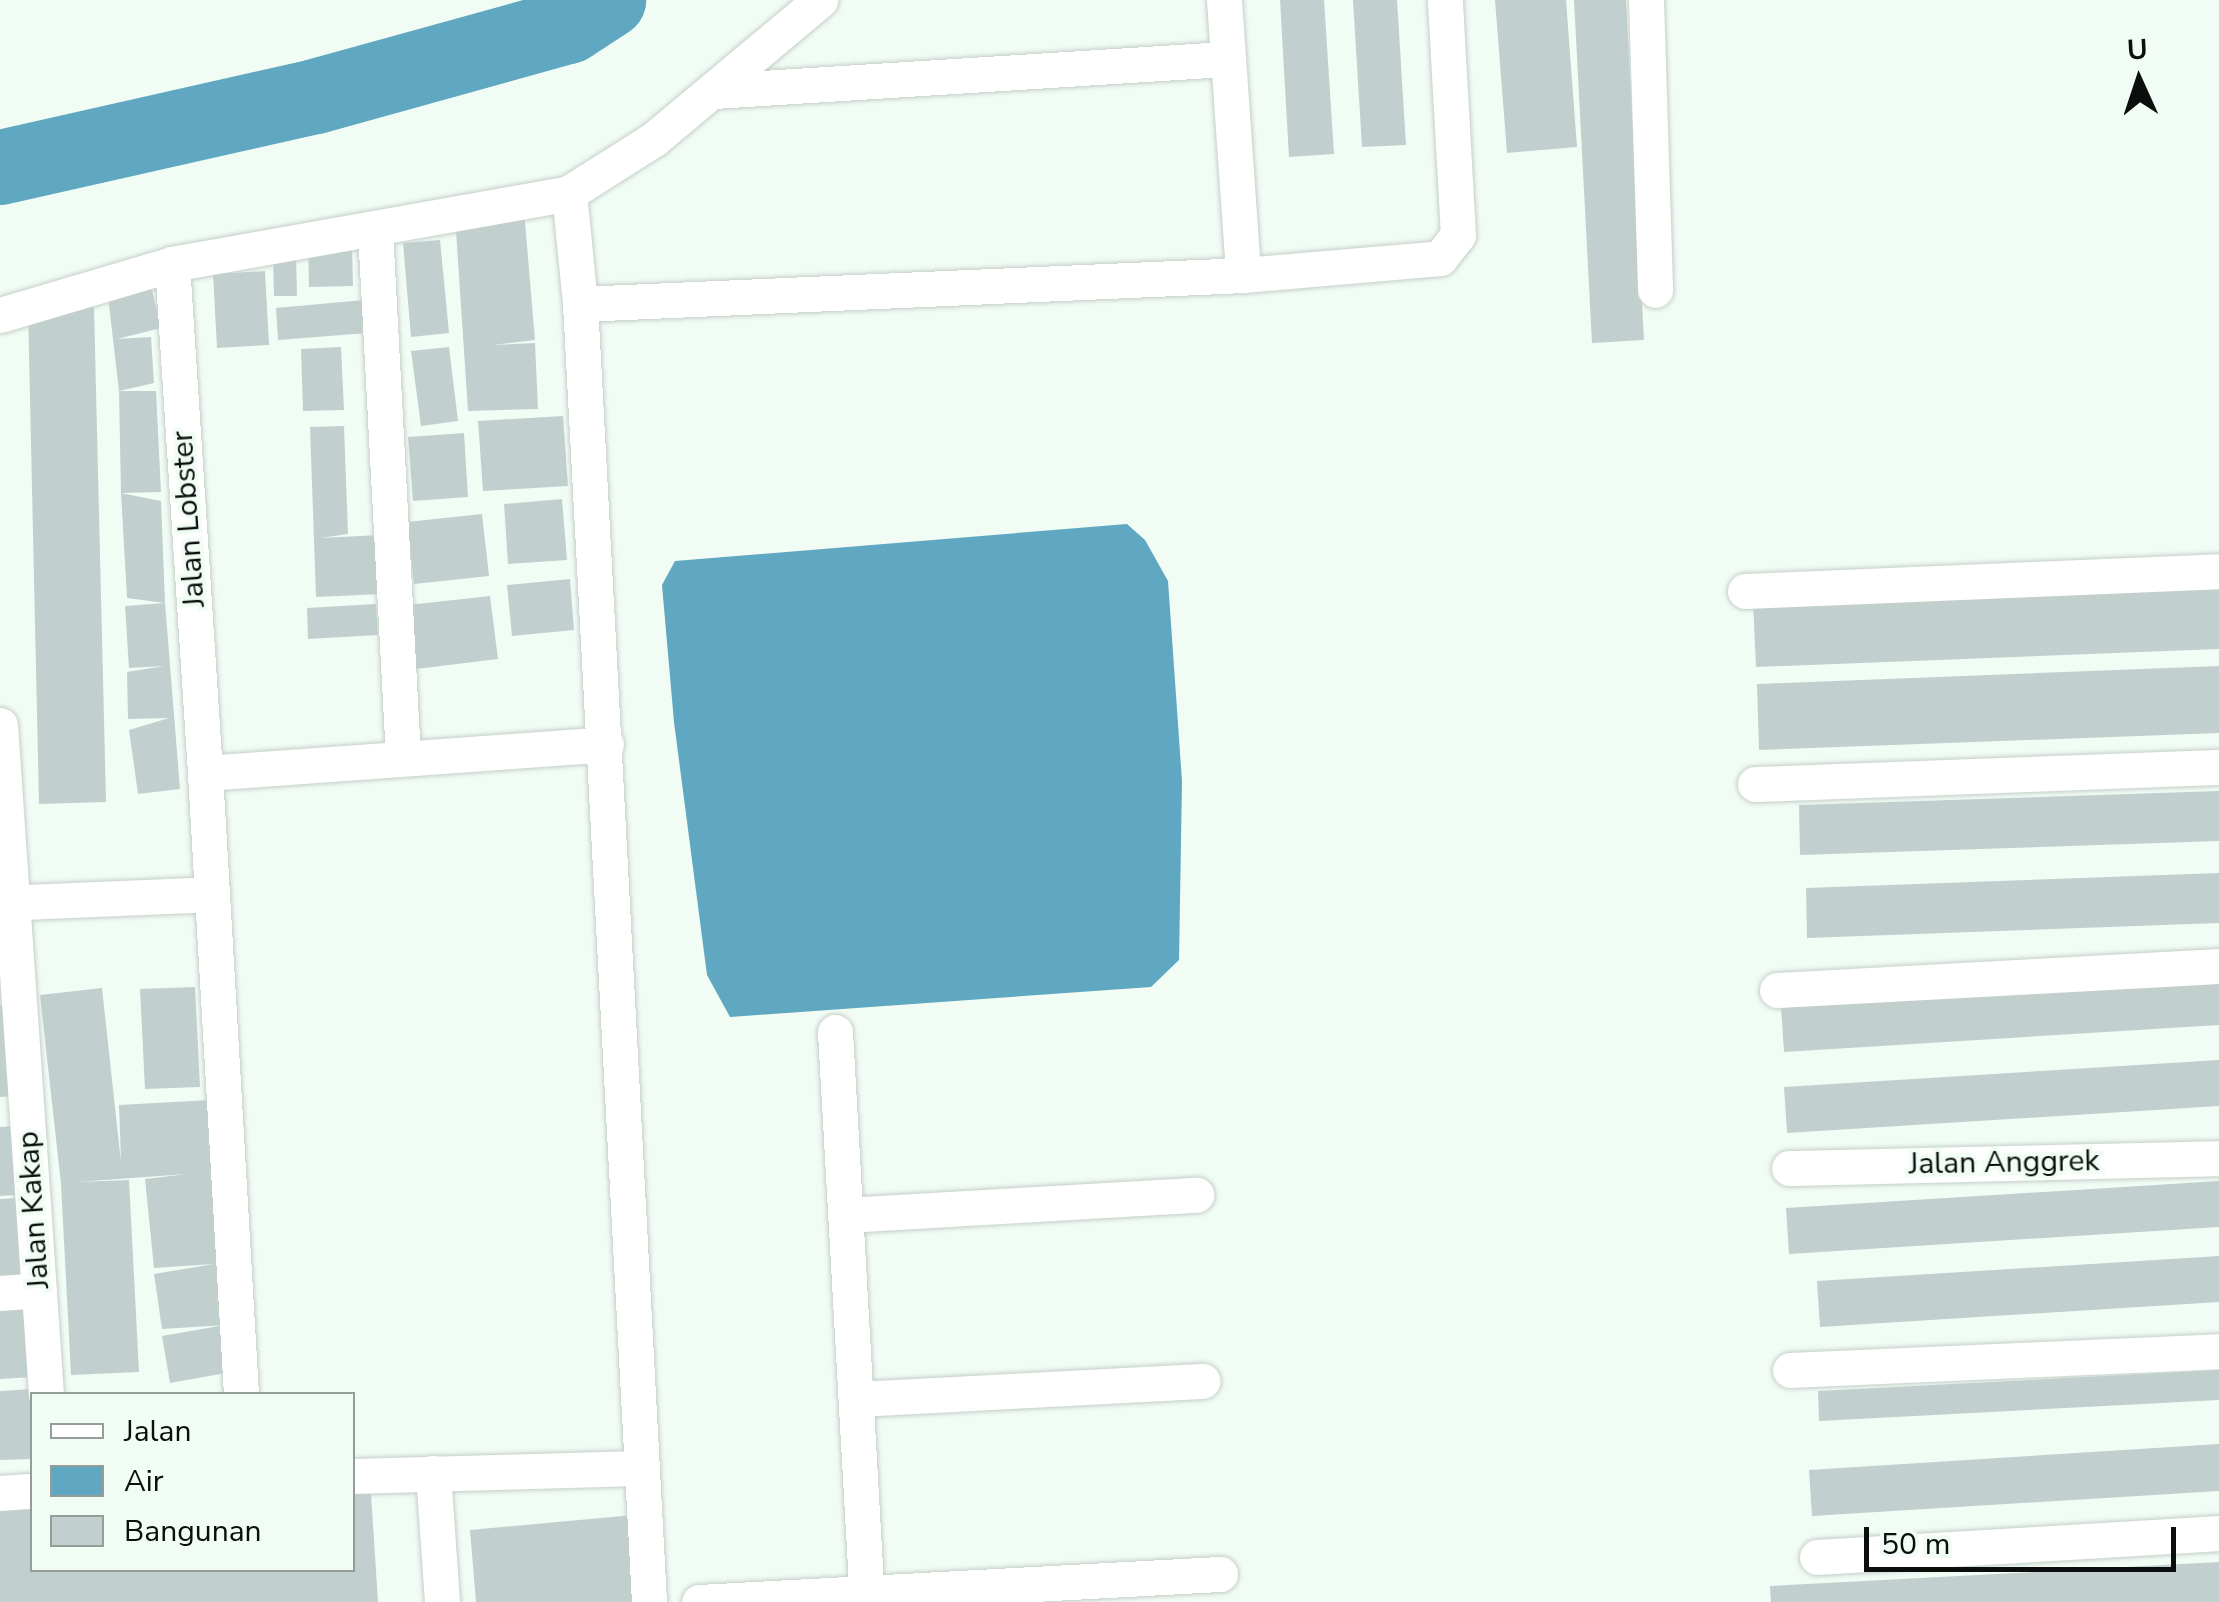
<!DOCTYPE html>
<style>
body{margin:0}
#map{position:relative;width:2219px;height:1602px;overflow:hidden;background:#f1fcf5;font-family:"Nunito Sans",sans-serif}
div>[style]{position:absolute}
.water>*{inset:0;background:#60a7c1}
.river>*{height:75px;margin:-37.5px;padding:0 37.5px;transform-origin:37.5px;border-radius:37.5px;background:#60a7c1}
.building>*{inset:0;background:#c1d0cf}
.roads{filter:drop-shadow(0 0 2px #c4cfc8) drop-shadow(0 0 2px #c4cfc8)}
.street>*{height:35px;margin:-17.5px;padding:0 17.5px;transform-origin:17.5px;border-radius:17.5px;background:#fff}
span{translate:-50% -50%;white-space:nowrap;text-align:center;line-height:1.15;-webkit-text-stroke:8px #f1fcf5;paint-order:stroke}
.street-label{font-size:30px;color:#0a0e0c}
.legend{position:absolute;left:30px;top:1392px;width:325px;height:180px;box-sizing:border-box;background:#f1fcf5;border:2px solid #959d98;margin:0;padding:12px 18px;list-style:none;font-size:30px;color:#0a0e0c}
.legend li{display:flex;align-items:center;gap:20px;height:50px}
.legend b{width:50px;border:2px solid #959d98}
.north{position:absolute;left:2089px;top:30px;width:100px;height:100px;-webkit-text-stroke:8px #f1fcf5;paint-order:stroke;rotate:357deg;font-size:28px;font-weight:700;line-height:40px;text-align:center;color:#0a0e0c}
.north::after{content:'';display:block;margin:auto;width:35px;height:45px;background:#0a0e0c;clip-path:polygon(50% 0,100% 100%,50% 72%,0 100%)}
.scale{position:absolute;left:1864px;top:1527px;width:312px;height:45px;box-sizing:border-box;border:5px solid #0a0e0c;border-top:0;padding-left:12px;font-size:30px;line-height:35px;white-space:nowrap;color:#0a0e0c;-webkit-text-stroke:8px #f1fcf5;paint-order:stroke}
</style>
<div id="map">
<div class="water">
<i style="clip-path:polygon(1127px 524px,1145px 540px,1168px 581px,1182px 781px,1179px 960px,1151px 987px,730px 1017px,707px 975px,674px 722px,662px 585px,675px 561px)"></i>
</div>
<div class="river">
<i style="left:0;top:167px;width:323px;rotate:-12.7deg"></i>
<i style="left:315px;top:96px;width:263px;rotate:-15.5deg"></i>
<i style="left:568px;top:26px;width:48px;rotate:-33deg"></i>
</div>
<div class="building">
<i style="clip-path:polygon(1280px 0,1324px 0,1334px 154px,1289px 157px)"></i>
<i style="clip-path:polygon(1353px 0,1397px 0,1406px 145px,1362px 147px)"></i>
<i style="clip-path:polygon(1495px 0,1566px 0,1577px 147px,1507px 153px)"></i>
<i style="clip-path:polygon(1574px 0,1626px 0,1644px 340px,1592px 343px)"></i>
<i style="clip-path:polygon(524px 210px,535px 340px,492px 345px,535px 343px,538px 409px,468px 411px,455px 216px)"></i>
<i style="clip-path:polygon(440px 240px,449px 333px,411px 337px,403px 243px)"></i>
<i style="clip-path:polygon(308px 244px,352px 244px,353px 286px,309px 287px)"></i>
<i style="clip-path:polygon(273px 254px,296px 255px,297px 296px,274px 296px)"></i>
<i style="clip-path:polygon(265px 271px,269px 345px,217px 348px,213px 274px)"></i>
<i style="clip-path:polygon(151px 286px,161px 328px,117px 339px,151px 337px,154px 383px,119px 391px,108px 296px)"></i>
<i style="clip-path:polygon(364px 300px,367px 333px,278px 340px,276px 308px)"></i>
<i style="clip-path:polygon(94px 307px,106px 802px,39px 804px,28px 308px)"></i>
<i style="clip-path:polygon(341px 347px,344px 410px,303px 411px,301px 349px)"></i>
<i style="clip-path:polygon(449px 347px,458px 421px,421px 426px,411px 351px)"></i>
<i style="clip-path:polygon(119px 391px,156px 391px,161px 492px,121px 493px)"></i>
<i style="clip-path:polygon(563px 416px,568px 486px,483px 491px,478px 421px)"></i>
<i style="clip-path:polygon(344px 426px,348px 534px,321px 538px,379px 535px,382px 594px,316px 597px,310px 427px)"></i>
<i style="clip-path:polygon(464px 433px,468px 497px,413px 501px,408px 437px)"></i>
<i style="clip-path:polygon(121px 493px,161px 501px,165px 603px,127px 598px)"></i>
<i style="clip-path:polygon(562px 499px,567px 560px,508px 564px,504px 504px)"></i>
<i style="clip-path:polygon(482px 514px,489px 576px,414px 584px,407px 522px)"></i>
<i style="clip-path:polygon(570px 579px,574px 630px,512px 636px,507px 585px)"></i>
<i style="clip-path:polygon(2219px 582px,2219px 649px,1756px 667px,1753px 601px)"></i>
<i style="clip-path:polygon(490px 596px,498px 659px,416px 669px,408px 605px)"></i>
<i style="clip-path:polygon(165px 603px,180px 789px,138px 794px,129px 730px,169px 718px,128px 719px,127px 672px,164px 666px,129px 668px,125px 606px)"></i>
<i style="clip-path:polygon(376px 604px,378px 635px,308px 639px,307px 608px)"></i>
<i style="clip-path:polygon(2219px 666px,2219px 733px,1759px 750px,1757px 684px)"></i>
<i style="clip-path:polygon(2219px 791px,2219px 841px,1800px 855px,1799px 805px)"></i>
<i style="clip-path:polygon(2219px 873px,2219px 923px,1807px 938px,1806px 888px)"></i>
<i style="clip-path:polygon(2219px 979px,2219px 1025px,1784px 1052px,1781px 1006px)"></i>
<i style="clip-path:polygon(195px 987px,200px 1087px,145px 1089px,140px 989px)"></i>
<i style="clip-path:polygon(102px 988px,121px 1162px,119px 1105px,211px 1100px,237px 1371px,170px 1383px,162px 1336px,225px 1325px,162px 1329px,154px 1274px,214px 1264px,154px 1268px,145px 1179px,187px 1174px,77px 1182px,129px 1180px,139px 1372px,71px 1375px,61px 1184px,40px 995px)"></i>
<i style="clip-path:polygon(0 1005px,8px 1005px,14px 1096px,0 1097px)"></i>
<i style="clip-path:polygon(2219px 1060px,2219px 1106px,1787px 1133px,1784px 1087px)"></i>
<i style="clip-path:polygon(14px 1126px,17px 1195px,0 1196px,0 1127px)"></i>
<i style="clip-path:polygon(2219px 1181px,2219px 1227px,1789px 1254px,1786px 1208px)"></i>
<i style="clip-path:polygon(18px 1198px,24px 1289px,0 1291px,0 1199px)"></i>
<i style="clip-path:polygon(2219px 1256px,2219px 1302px,1820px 1327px,1817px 1281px)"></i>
<i style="clip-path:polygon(29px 1308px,33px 1377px,0 1379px,0 1309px)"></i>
<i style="clip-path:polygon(2219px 1370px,2219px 1400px,1819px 1421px,1818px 1391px)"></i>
<i style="clip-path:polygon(33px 1389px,32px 1459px,0 1460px,0 1391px)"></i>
<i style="clip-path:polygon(2219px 1444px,2219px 1491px,1812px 1516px,1809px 1470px)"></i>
<i style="clip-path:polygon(370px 1478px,378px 1602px,0 1602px,0 1500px,32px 1498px,32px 1570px,352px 1570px,352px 1479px)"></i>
<i style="clip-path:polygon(634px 1515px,646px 1602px,476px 1602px,470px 1530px)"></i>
<i style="clip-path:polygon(2219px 1562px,2219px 1602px,1771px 1602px,1770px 1586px)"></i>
</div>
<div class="roads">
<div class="street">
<i style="left:1224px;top:0;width:276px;rotate:86deg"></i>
<i style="left:1646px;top:0;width:290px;rotate:88.2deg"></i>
<i style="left:714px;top:91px;width:512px;rotate:-3.58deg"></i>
<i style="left:569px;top:193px;width:112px;rotate:84.3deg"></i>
<i style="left:375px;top:230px;width:529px;rotate:86.96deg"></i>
<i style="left:172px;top:264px;width:510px;rotate:86.29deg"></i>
<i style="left:0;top:315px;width:179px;rotate:-16.5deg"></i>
<i style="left:172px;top:264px;width:403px;rotate:-10.1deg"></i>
<i style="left:569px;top:193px;width:101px;rotate:-32.4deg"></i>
<i style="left:654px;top:139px;width:217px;rotate:-39.9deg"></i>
<i style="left:1745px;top:591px;width:474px;rotate:-2.4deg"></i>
<i style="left:0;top:725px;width:671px;rotate:86.07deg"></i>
<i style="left:1755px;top:784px;width:464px;rotate:-2.1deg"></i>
<i style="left:0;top:903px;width:211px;rotate:-2.4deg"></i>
<i style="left:1777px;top:990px;width:443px;rotate:-3.1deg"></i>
<i style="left:835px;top:1032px;width:571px;rotate:86.79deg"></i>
<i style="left:1789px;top:1168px;width:430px;rotate:-1.3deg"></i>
<i style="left:845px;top:1215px;width:352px;rotate:-3.3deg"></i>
<i style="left:0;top:1293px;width:39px;rotate:-4deg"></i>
<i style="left:1790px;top:1370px;width:429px;rotate:-2.5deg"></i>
<i style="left:241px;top:1394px;width:622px;rotate:-93.32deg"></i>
<i style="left:205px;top:773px;width:402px;rotate:-4.1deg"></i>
<i style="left:856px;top:1399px;width:347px;rotate:-3deg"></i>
<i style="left:433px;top:1473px;width:129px;rotate:86deg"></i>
<i style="left:352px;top:1476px;width:288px;rotate:-1.6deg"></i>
<i style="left:0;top:1493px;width:32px;rotate:-4deg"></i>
<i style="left:1817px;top:1557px;width:403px;rotate:-3.4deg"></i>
<i style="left:649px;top:1602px;width:1300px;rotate:-93.04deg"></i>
<i style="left:580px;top:304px;width:664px;rotate:-2.5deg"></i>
<i style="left:1243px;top:275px;width:198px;rotate:-4.9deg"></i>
<i style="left:1440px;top:258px;width:29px;rotate:-52deg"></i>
<i style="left:1458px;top:235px;width:235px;rotate:-93.2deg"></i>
<i style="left:699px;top:1602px;width:522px;rotate:-3.08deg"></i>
</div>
</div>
<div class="street-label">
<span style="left:189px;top:519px;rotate:-94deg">Jalan Lobster</span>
<span style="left:2004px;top:1163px;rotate:-1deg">Jalan Anggrek</span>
<span style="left:34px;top:1210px;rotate:-94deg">Jalan Kakap</span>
</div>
<ul class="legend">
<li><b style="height:12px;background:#fff"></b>Jalan</li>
<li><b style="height:28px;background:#60a7c1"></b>Air</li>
<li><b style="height:28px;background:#c1d0cf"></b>Bangunan</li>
</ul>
<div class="north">U</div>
<div class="scale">50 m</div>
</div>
